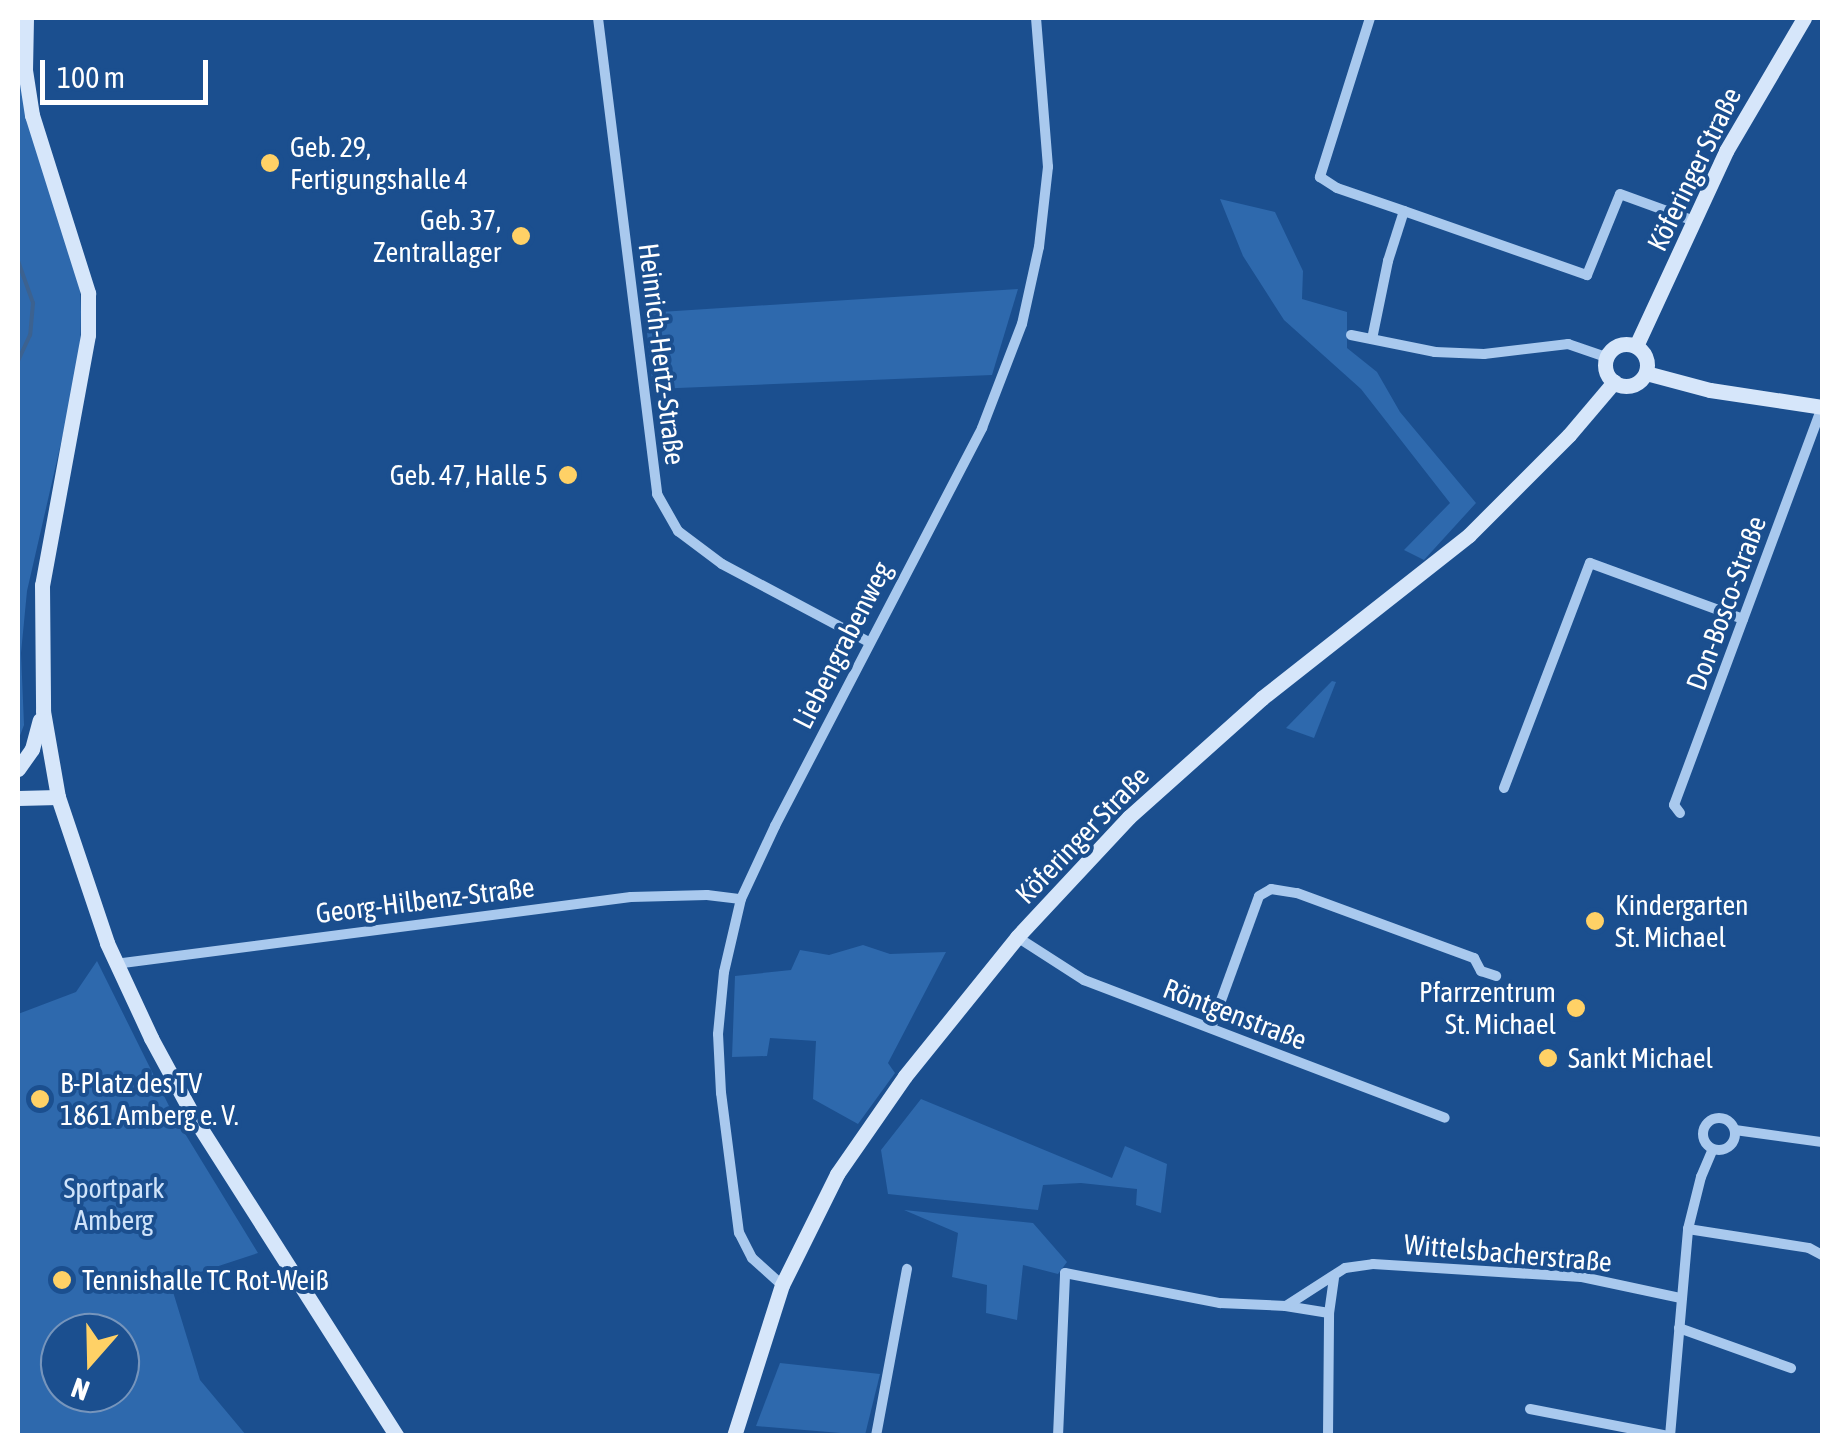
<!DOCTYPE html>
<meta charset="utf-8">
<style>
body{margin:0}
#map{position:relative;width:1840px;height:1453px;overflow:hidden;background:#1b4f8f;font-family:"Asap Condensed",sans-serif}
div>[style]{position:absolute}
.green>*{inset:0;background:#2e69ad}
.stream>*{height:4px;margin:-2px;padding:0 2px;transform-origin:2px;border-radius:2px;background:#3c6290}
.street>*{height:10px;margin:-5px;padding:0 5px;transform-origin:5px;border-radius:5px;background:#a9c9ee}
.street>.ring{margin:-5px;padding:0;box-sizing:content-box;background:none;border:10px solid #a9c9ee;border-radius:50%}
.secondary>*{height:15px;margin:-7.5px;padding:0 7.5px;transform-origin:7.5px;border-radius:7.5px;background:#d6e6fa}
.secondary>.ring{margin:-7.5px;padding:0;box-sizing:content-box;background:none;border:15px solid #d6e6fa;border-radius:50%}
.dots>*{width:28px;height:28px;translate:-50% -50%;box-sizing:border-box;border:5px solid #1b4f8f;border-radius:50%}
span{translate:-50% -50%;white-space:nowrap;text-align:center;line-height:1.15;-webkit-text-stroke:8px #1b4f8f;paint-order:stroke}
.poi-label{font-size:28px;color:#fff}
.left{translate:0 -50%;text-align:left}
.right{translate:-100% -50%;text-align:right}
.street-label{font-size:28px;color:#fff}
.park-label{font-size:28px;color:#cfe3fa}
.frame{position:absolute;inset:0;border:20px solid #fff;pointer-events:none}
.north{position:absolute;left:40px;top:1313px;width:100px;height:100px;box-sizing:border-box;background:#1b4f8f;border:2px solid #7695bc;border-radius:50%;rotate:200deg;font-size:28px;font-weight:700;line-height:40px;text-align:center;color:#fff}
.north::after{content:'';display:block;margin:auto;width:35px;height:45px;background:#ffd166;clip-path:polygon(50% 0,100% 100%,50% 72%,0 100%)}
.scale{position:absolute;left:40px;top:60px;width:168px;height:45px;box-sizing:border-box;border:5px solid #fff;border-top:0;padding-left:12px;font-size:30px;line-height:35px;white-space:nowrap;color:#fff;-webkit-text-stroke:8px #1b4f8f;paint-order:stroke}
</style>
<div id="map">
<div class="green">
<i style="clip-path:polygon(18px 75px,79px 265px,81px 312px,80px 360px,27px 591px,21px 653px,24px 725px,18px 741px)"></i>
<i style="clip-path:polygon(1220px 199px,1275px 212px,1303px 271px,1302px 299px,1347px 312px,1347px 348px,1377px 372px,1400px 412px,1476px 503px,1424px 560px,1404px 550px,1450px 503px,1361px 389px,1284px 320px,1243px 256px)"></i>
<i style="clip-path:polygon(1018px 289px,992px 375px,653px 389px,645px 313px)"></i>
<i style="clip-path:polygon(1332px 681px,1336px 682px,1314px 738px,1286px 728px)"></i>
<i style="clip-path:polygon(863px 945px,890px 954px,946px 952px,888px 1063px,895px 1073px,858px 1124px,813px 1099px,816px 1041px,770px 1038px,767px 1056px,732px 1057px,735px 976px,791px 970px,800px 950px,829px 955px)"></i>
<i style="clip-path:polygon(evenodd,97px 961px,173px 1114px,258px 1253px,170px 1282px,200px 1380px,246px 1435px,18px 1435px,18px 1014px,76px 992px,97px 961px,60px 1333px,120px 1333px,120px 1393px,60px 1393px,60px 1333px)"></i>
<i style="clip-path:polygon(921px 1099px,1112px 1178px,1125px 1146px,1167px 1164px,1161px 1213px,1136px 1205px,1137px 1189px,1081px 1183px,1043px 1185px,1038px 1210px,888px 1194px,881px 1150px)"></i>
<i style="clip-path:polygon(904px 1210px,1033px 1223px,1067px 1262px,1058px 1274px,1023px 1265px,1017px 1320px,986px 1313px,987px 1285px,952px 1277px,958px 1233px)"></i>
<i style="clip-path:polygon(780px 1363px,880px 1374px,865px 1435px,756px 1426px)"></i>
</div>
<div class="stream">
<i style="left:18px;top:261px;width:45px;rotate:70.3deg"></i>
<i style="left:33px;top:303px;width:32px;rotate:95deg"></i>
<i style="left:30px;top:335px;width:29px;rotate:115deg"></i>
</div>
<div class="street">
<i style="left:598px;top:18px;width:480px;rotate:82.9deg"></i>
<i style="left:657px;top:494px;width:43px;rotate:60.4deg"></i>
<i style="left:678px;top:531px;width:55px;rotate:36.9deg"></i>
<i style="left:722px;top:564px;width:166px;rotate:28deg"></i>
<i style="left:1370px;top:18px;width:167px;rotate:107.5deg"></i>
<i style="left:1320px;top:177px;width:20px;rotate:33deg"></i>
<i style="left:1337px;top:188px;width:71px;rotate:18.9deg"></i>
<i style="left:1351px;top:335px;width:86px;rotate:11.4deg"></i>
<i style="left:1435px;top:352px;width:49px;rotate:2.3deg"></i>
<i style="left:1484px;top:354px;width:85px;rotate:-6.8deg"></i>
<i style="left:1568px;top:344px;width:40px;rotate:18.9deg"></i>
<i style="left:1372px;top:339px;width:80px;rotate:-78.4deg"></i>
<i style="left:1388px;top:261px;width:52px;rotate:-72.3deg"></i>
<i style="left:1404px;top:211px;width:194px;rotate:19.3deg"></i>
<i style="left:1587px;top:275px;width:87px;rotate:-67.8deg"></i>
<i style="left:1620px;top:194px;width:79px;rotate:20deg"></i>
<i style="left:1504px;top:788px;width:241px;rotate:-69.1deg"></i>
<i style="left:1590px;top:563px;width:163px;rotate:20.1deg"></i>
<i style="left:1680px;top:813px;width:10px;rotate:-127deg"></i>
<i style="left:1674px;top:805px;width:425px;rotate:-69.6deg"></i>
<i style="left:1017px;top:937px;width:80px;rotate:32.7deg"></i>
<i style="left:1084px;top:980px;width:386px;rotate:20.9deg"></i>
<i style="left:115px;top:964px;width:520px;rotate:-7.4deg"></i>
<i style="left:631px;top:897px;width:76px;rotate:-1.5deg"></i>
<i style="left:707px;top:895px;width:34px;rotate:7deg"></i>
<i style="left:1211px;top:1028px;width:140px;rotate:-70deg"></i>
<i style="left:1259px;top:896px;width:14px;rotate:-30deg"></i>
<i style="left:1271px;top:889px;width:26px;rotate:9deg"></i>
<i style="left:1297px;top:893px;width:189px;rotate:20.2deg"></i>
<i style="left:1474px;top:958px;width:15px;rotate:62deg"></i>
<i style="left:1481px;top:971px;width:16px;rotate:18deg"></i>
<i class="ring" style="left:1703px;top:1118px;width:22px;height:22px"></i>
<i style="left:1735px;top:1130px;width:88px;rotate:7.9deg"></i>
<i style="left:1688px;top:1229px;width:122px;rotate:8.9deg"></i>
<i style="left:1809px;top:1248px;width:15px;rotate:28deg"></i>
<i style="left:1334px;top:1278px;width:35px;rotate:98deg"></i>
<i style="left:1329px;top:1313px;width:44px;rotate:-170.8deg"></i>
<i style="left:1286px;top:1306px;width:70px;rotate:-32.8deg"></i>
<i style="left:1345px;top:1268px;width:28px;rotate:-8deg"></i>
<i style="left:1373px;top:1264px;width:209px;rotate:3.6deg"></i>
<i style="left:1582px;top:1277px;width:100px;rotate:12.1deg"></i>
<i style="left:782px;top:1285px;width:40px;rotate:-138deg"></i>
<i style="left:752px;top:1258px;width:28px;rotate:-117deg"></i>
<i style="left:739px;top:1233px;width:141px;rotate:-97.3deg"></i>
<i style="left:721px;top:1093px;width:59px;rotate:-92.9deg"></i>
<i style="left:718px;top:1034px;width:62px;rotate:-84.5deg"></i>
<i style="left:724px;top:972px;width:75px;rotate:-76.9deg"></i>
<i style="left:741px;top:899px;width:81px;rotate:-65deg"></i>
<i style="left:775px;top:826px;width:449px;rotate:-62.5deg"></i>
<i style="left:982px;top:428px;width:111px;rotate:-69deg"></i>
<i style="left:1022px;top:324px;width:79px;rotate:-77.6deg"></i>
<i style="left:1039px;top:247px;width:81px;rotate:-83.6deg"></i>
<i style="left:1048px;top:167px;width:149px;rotate:-94.6deg"></i>
<i style="left:1679px;top:1328px;width:119px;rotate:19.7deg"></i>
<i style="left:1530px;top:1409px;width:142px;rotate:11deg"></i>
<i style="left:876px;top:1436px;width:170px;rotate:-79.5deg"></i>
<i style="left:1058px;top:1436px;width:163px;rotate:-87.5deg"></i>
<i style="left:1065px;top:1273px;width:158px;rotate:11deg"></i>
<i style="left:1220px;top:1303px;width:66px;rotate:2.6deg"></i>
<i style="left:1328px;top:1436px;width:123px;rotate:-89.5deg"></i>
<i style="left:1670px;top:1436px;width:208px;rotate:-85deg"></i>
<i style="left:1688px;top:1229px;width:54px;rotate:-76deg"></i>
<i style="left:1701px;top:1177px;width:30px;rotate:-67deg"></i>
</div>
<div class="secondary">
<i style="left:26px;top:18px;width:52px;rotate:91.1deg"></i>
<i style="left:25px;top:70px;width:46px;rotate:81.2deg"></i>
<i style="left:32px;top:115px;width:187px;rotate:72.5deg"></i>
<i style="left:88px;top:293px;width:42px;rotate:90deg"></i>
<i style="left:88px;top:335px;width:254px;rotate:100.4deg"></i>
<i style="left:42px;top:585px;width:126px;rotate:89.5deg"></i>
<i style="left:43px;top:711px;width:87px;rotate:80.1deg"></i>
<i style="left:58px;top:797px;width:154px;rotate:71.4deg"></i>
<i style="left:107px;top:943px;width:105px;rotate:65.1deg"></i>
<i style="left:151px;top:1038px;width:94px;rotate:61.5deg"></i>
<i style="left:196px;top:1121px;width:374px;rotate:57.5deg"></i>
<i class="ring" style="left:1605px;top:344px;width:27px;height:27px"></i>
<i style="left:1636px;top:346px;width:215px;rotate:-65.2deg"></i>
<i style="left:1726px;top:151px;width:154px;rotate:-59.6deg"></i>
<i style="left:1646px;top:373px;width:66px;rotate:14.9deg"></i>
<i style="left:1710px;top:390px;width:113px;rotate:8.6deg"></i>
<i style="left:18px;top:769px;width:24px;rotate:-55deg"></i>
<i style="left:32px;top:749px;width:30px;rotate:-75deg"></i>
<i style="left:18px;top:798px;width:40px;rotate:-1.4deg"></i>
<i style="left:734px;top:1436px;width:158px;rotate:-72.4deg"></i>
<i style="left:782px;top:1285px;width:124px;rotate:-63.6deg"></i>
<i style="left:837px;top:1174px;width:119px;rotate:-55.2deg"></i>
<i style="left:905px;top:1076px;width:179px;rotate:-51.1deg"></i>
<i style="left:1017px;top:937px;width:164px;rotate:-47deg"></i>
<i style="left:1129px;top:817px;width:178px;rotate:-41.8deg"></i>
<i style="left:1262px;top:698px;width:263px;rotate:-38.2deg"></i>
<i style="left:1469px;top:535px;width:141px;rotate:-45deg"></i>
<i style="left:1569px;top:435px;width:70px;rotate:-49.7deg"></i>
</div>
<div class="dots">
<i style="left:270px;top:163px;background:#ffd166"></i>
<i style="left:521px;top:236px;background:#ffd166"></i>
<i style="left:568px;top:475px;background:#ffd166"></i>
<i style="left:1595px;top:921px;background:#ffd166"></i>
<i style="left:1576px;top:1008px;background:#ffd166"></i>
<i style="left:1548px;top:1058px;background:#ffd166"></i>
<i style="left:40px;top:1099px;background:#ffd166"></i>
<i style="left:62px;top:1280px;background:#ffd166"></i>
</div>
<div class="poi-label">
<span class="left" style="left:290px;top:163px">Geb. 29,<br>Fertigungshalle 4</span>
<span class="right" style="left:501px;top:236px">Geb. 37,<br>Zentrallager</span>
<span class="right" style="left:548px;top:475px">Geb. 47, Halle 5</span>
<span class="left" style="left:1615px;top:921px">Kindergarten<br>St. Michael</span>
<span class="right" style="left:1556px;top:1008px">Pfarrzentrum<br>St. Michael</span>
<span class="left" style="left:1568px;top:1058px">Sankt Michael</span>
<span class="left" style="left:60px;top:1099px">B-Platz des TV<br>1861 Amberg e. V.</span>
<span class="left" style="left:82px;top:1280px">Tennishalle TC Rot-Weiß</span>
</div>
<div class="street-label">
<span style="left:1694px;top:169px;rotate:-64deg">Köferinger Straße</span>
<span style="left:662px;top:354px;rotate:83deg">Heinrich-Hertz-Straße</span>
<span style="left:1726px;top:603px;rotate:-70deg">Don-Bosco-Straße</span>
<span style="left:842px;top:645px;rotate:-63deg">Liebengrabenweg</span>
<span style="left:1082px;top:835px;rotate:-46deg">Köferinger Straße</span>
<span style="left:425px;top:900px;rotate:-7deg">Georg-Hilbenz-Straße</span>
<span style="left:1235px;top:1014px;rotate:21deg">Röntgenstraße</span>
<span style="left:1508px;top:1253px;rotate:5deg">Wittelsbacherstraße</span>
</div>
<div class="park-label">
<span style="left:114px;top:1204px">Sportpark<br>Amberg</span>
</div>
<div class="frame"></div>
<div class="north">N</div>
<div class="scale">100 m</div>
</div>
